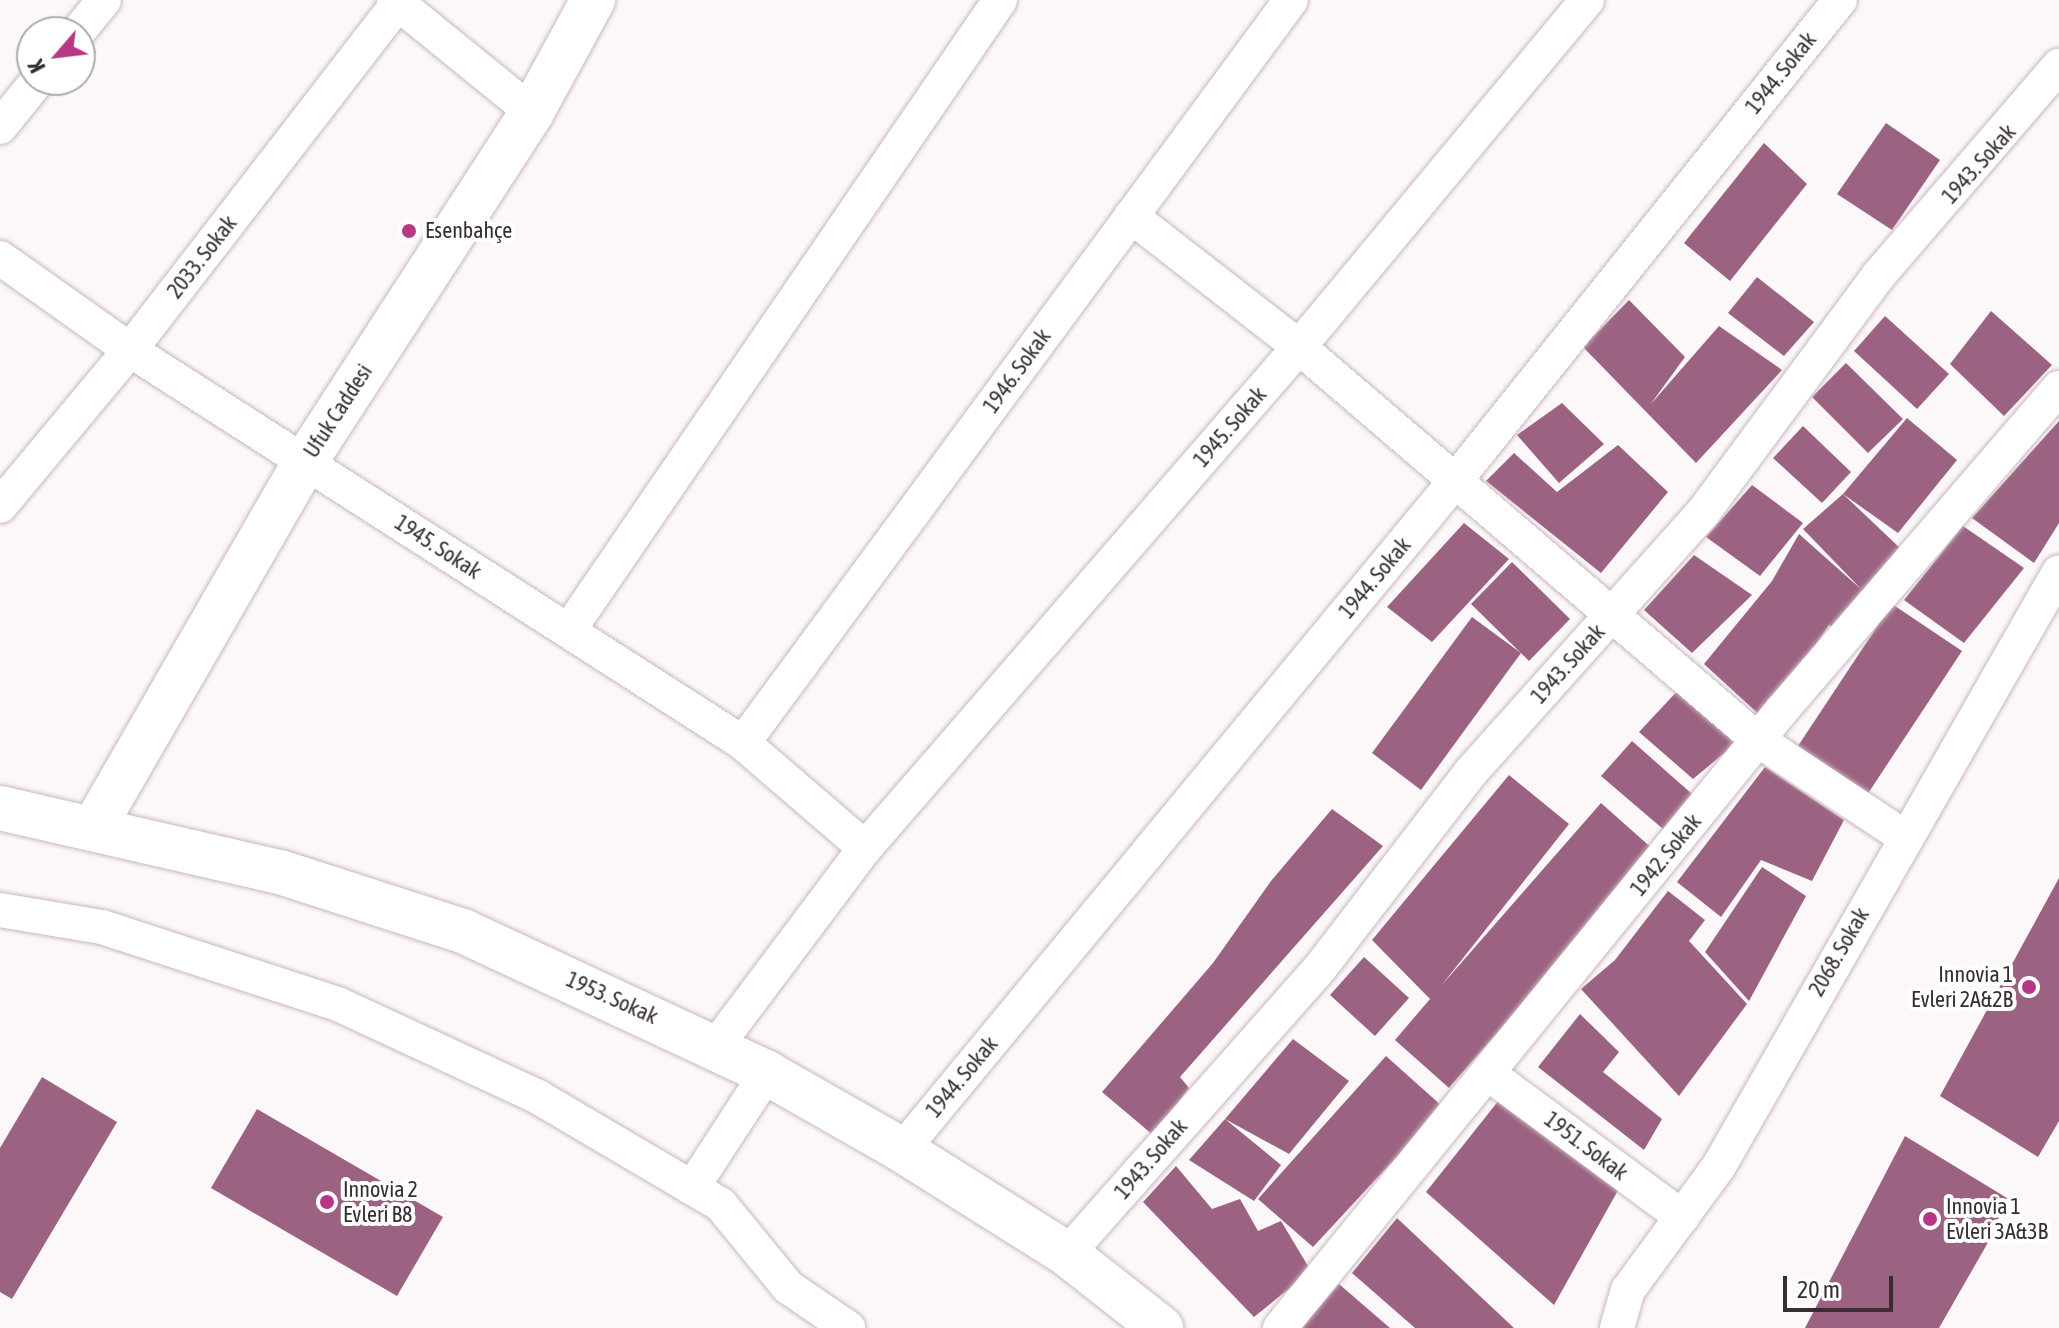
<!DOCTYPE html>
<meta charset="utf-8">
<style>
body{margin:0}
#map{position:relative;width:2059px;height:1328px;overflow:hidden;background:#fcf8fa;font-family:"Asap Condensed",sans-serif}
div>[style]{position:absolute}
.building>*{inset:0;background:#9b6381}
.roads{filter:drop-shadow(0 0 2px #c9b6bf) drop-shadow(0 0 2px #c9b6bf)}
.minor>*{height:34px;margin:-17px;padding:0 17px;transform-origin:17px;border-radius:17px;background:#fff}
.secondary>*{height:44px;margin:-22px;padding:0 22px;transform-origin:22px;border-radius:22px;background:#fff}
.dots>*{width:22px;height:22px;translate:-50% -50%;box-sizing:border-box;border:4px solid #fff;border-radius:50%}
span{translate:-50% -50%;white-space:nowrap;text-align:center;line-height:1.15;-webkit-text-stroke:8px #fff;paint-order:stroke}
.street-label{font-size:22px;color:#362e32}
.poi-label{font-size:22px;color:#362e32}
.left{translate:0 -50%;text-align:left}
.right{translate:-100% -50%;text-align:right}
.north{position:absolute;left:16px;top:16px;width:80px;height:80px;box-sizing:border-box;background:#fff;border:2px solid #afabad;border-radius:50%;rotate:242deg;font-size:22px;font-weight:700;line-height:32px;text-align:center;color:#362e32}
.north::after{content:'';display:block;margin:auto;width:28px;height:36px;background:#b63785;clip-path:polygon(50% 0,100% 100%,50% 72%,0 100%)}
.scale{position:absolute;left:1783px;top:1276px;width:110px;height:36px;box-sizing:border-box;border:4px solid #362e32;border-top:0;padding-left:10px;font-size:24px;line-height:28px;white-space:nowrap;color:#362e32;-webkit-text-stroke:6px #fff;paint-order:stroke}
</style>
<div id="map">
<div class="building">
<i style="clip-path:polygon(1886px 123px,1940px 160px,1892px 230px,1837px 194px)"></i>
<i style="clip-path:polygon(1764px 143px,1807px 184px,1730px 281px,1684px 243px)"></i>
<i style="clip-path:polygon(1757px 277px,1814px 322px,1784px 356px,1728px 313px)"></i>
<i style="clip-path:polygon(1629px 300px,1685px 357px,1650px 405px,1719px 326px,1782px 370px,1696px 463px,1583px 347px)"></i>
<i style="clip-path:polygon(1991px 311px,2052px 365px,2004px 416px,1950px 364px)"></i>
<i style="clip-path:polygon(1885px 316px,1949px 374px,1917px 409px,1854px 351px)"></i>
<i style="clip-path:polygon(1846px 363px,1903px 419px,1868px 453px,1812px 397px)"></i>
<i style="clip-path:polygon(1562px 403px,1604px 444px,1559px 483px,1517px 435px)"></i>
<i style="clip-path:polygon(1907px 418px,1957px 460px,1898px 533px,1843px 494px)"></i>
<i style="clip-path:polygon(2059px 421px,2059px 523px,2034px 563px,1972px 518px)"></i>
<i style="clip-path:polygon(1803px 426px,1851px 472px,1822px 503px,1773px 458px)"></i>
<i style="clip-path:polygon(1618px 445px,1668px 492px,1601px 573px,1486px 481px,1514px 453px,1557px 492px)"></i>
<i style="clip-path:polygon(1752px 485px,1803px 523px,1760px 576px,1706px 537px)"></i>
<i style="clip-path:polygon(1843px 494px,1901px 549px,1844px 636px,1829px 625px,1765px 720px,1704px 664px,1772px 581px,1799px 534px,1862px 590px,1803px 529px)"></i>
<i style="clip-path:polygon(1464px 523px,1509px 559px,1432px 642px,1387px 607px)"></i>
<i style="clip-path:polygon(1963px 526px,2024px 568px,1964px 643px,1904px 600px)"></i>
<i style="clip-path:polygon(1694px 555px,1752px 595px,1692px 653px,1644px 610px)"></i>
<i style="clip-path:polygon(1512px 562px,1570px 619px,1529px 661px,1471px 604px)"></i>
<i style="clip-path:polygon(1892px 604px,1962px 651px,1865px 798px,1794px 752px)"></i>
<i style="clip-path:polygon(1472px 617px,1521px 653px,1421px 790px,1372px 753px)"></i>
<i style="clip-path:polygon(1682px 686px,1740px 740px,1693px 779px,1639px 732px)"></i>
<i style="clip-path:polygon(1632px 741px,1692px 794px,1663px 829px,1601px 776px)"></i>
<i style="clip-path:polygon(1765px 767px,1844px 820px,1812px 881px,1761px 860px,1721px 917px,1677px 882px)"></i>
<i style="clip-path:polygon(1509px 775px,1569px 824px,1441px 986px,1601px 803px,1655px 851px,1449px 1088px,1395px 1040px,1430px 999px,1372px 940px)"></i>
<i style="clip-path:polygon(1332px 809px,1383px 846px,1180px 1077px,1189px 1088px,1153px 1135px,1102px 1092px,1213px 963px,1271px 881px)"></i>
<i style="clip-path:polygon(1762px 867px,1806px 896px,1749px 1001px,1705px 952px)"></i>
<i style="clip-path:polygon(2059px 878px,2059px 1121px,2038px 1157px,1940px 1096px)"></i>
<i style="clip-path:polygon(1668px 891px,1705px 920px,1689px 941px,1747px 1004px,1679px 1096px,1581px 989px,1615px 960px)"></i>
<i style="clip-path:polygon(1364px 957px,1409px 998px,1375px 1036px,1330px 995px)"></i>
<i style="clip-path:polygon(1580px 1014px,1619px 1052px,1603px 1072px,1662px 1119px,1644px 1150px,1538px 1067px)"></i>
<i style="clip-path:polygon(1293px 1039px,1349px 1081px,1289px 1154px,1225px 1119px)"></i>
<i style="clip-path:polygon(1386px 1056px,1443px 1107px,1313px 1247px,1258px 1199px)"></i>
<i style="clip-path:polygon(42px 1077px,117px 1122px,12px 1299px,0 1292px,0 1148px)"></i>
<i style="clip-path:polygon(1503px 1095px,1621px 1185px,1554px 1305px,1426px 1192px)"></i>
<i style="clip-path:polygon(257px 1109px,443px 1217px,397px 1296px,211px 1188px)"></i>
<i style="clip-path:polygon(1225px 1119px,1281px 1165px,1254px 1201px,1189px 1160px)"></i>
<i style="clip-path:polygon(1905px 1136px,2007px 1198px,1990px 1239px,1939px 1328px,1805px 1328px)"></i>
<i style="clip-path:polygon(1176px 1166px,1212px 1209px,1240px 1199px,1258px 1231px,1281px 1221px,1311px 1271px,1254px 1317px,1143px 1202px)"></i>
<i style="clip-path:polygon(1397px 1218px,1514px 1328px,1415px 1328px,1352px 1273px)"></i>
<i style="clip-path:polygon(1339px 1284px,1390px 1328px,1301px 1328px)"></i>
</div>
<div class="roads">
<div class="minor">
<i style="left:394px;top:0;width:178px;rotate:39.1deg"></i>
<i style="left:78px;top:32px;width:41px;rotate:-50.9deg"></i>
<i style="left:0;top:127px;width:60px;rotate:-51deg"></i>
<i style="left:1131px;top:216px;width:213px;rotate:37.9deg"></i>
<i style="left:1299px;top:347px;width:604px;rotate:40.57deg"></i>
<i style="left:1758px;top:740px;width:178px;rotate:33.5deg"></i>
<i style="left:0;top:258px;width:159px;rotate:35.3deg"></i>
<i style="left:130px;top:350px;width:728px;rotate:32.66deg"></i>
<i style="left:743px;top:743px;width:161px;rotate:40.7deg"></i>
<i style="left:0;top:506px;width:203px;rotate:-50.2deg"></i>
<i style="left:130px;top:350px;width:438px;rotate:-52.3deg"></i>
<i style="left:569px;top:630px;width:763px;rotate:-55.62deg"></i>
<i style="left:743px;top:743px;width:923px;rotate:-53.59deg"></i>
<i style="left:0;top:910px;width:103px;rotate:9.5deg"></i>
<i style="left:102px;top:927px;width:250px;rotate:18.1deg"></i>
<i style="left:340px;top:1005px;width:218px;rotate:24.9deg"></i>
<i style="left:538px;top:1097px;width:212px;rotate:30.5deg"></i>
<i style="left:721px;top:1205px;width:106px;rotate:50.7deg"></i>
<i style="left:788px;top:1287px;width:73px;rotate:34.3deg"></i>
<i style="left:717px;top:1045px;width:246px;rotate:-53.1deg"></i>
<i style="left:865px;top:848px;width:663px;rotate:-49.1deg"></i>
<i style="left:1299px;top:347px;width:451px;rotate:-50.3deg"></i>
<i style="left:1490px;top:1075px;width:239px;rotate:36.5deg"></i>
<i style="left:902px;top:1150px;width:868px;rotate:-50.42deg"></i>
<i style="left:1455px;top:481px;width:616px;rotate:-51.33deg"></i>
<i style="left:692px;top:1188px;width:137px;rotate:-56.9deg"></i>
<i style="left:1067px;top:1254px;width:382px;rotate:-48.5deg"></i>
<i style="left:1320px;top:968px;width:247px;rotate:-52.4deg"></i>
<i style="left:1471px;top:772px;width:346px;rotate:-48.2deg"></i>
<i style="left:1702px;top:514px;width:297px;rotate:-53.5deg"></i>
<i style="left:1879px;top:275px;width:276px;rotate:-49.3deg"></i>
<i style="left:1280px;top:1328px;width:795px;rotate:-50.92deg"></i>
<i style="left:1781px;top:711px;width:426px;rotate:-49.3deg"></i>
<i style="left:1617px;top:1328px;width:40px;rotate:-74deg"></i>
<i style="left:1628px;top:1290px;width:154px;rotate:-53.7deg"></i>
<i style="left:1719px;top:1166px;width:684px;rotate:-60.21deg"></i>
</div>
<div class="secondary">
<i style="left:0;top:808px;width:287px;rotate:12.9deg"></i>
<i style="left:280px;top:872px;width:192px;rotate:17.9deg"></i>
<i style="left:463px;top:931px;width:336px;rotate:25deg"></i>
<i style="left:767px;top:1073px;width:155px;rotate:29.7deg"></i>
<i style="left:902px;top:1150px;width:195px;rotate:32.2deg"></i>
<i style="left:1067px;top:1254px;width:120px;rotate:38.2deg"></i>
<i style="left:93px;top:829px;width:424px;rotate:-60deg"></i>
<i style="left:305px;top:462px;width:417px;rotate:-57deg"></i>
<i style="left:532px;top:112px;width:128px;rotate:-61.4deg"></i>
</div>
</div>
<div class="dots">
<i style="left:409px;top:231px;background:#b63785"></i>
<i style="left:2029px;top:987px;background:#b63785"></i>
<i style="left:327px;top:1202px;background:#b63785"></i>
<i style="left:1930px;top:1219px;background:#b63785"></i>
</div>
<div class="street-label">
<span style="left:1781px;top:73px;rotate:-51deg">1944. Sokak</span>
<span style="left:1979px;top:164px;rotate:-48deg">1943. Sokak</span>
<span style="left:202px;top:257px;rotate:-52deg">2033. Sokak</span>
<span style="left:1017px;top:371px;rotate:-54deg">1946. Sokak</span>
<span style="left:338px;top:411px;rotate:-57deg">Ufuk Caddesi</span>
<span style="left:1230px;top:427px;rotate:-49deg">1945. Sokak</span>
<span style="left:438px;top:547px;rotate:33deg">1945. Sokak</span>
<span style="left:1375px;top:578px;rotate:-50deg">1944. Sokak</span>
<span style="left:1568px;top:664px;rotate:-48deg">1943. Sokak</span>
<span style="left:1666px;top:855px;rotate:-51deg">1942. Sokak</span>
<span style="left:1839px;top:952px;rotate:-60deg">2068. Sokak</span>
<span style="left:612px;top:998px;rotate:24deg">1953. Sokak</span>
<span style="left:962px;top:1077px;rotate:-50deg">1944. Sokak</span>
<span style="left:1586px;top:1146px;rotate:37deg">1951. Sokak</span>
<span style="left:1151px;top:1159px;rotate:-49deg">1943. Sokak</span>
</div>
<div class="poi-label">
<span class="left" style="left:425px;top:231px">Esenbahçe</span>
<span class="right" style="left:2013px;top:987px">Innovia 1<br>Evleri 2A&amp;2B</span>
<span class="left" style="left:343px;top:1202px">Innovia 2<br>Evleri B8</span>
<span class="left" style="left:1946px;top:1219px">Innovia 1<br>Evleri 3A&amp;3B</span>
</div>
<div class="north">K</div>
<div class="scale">20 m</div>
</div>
